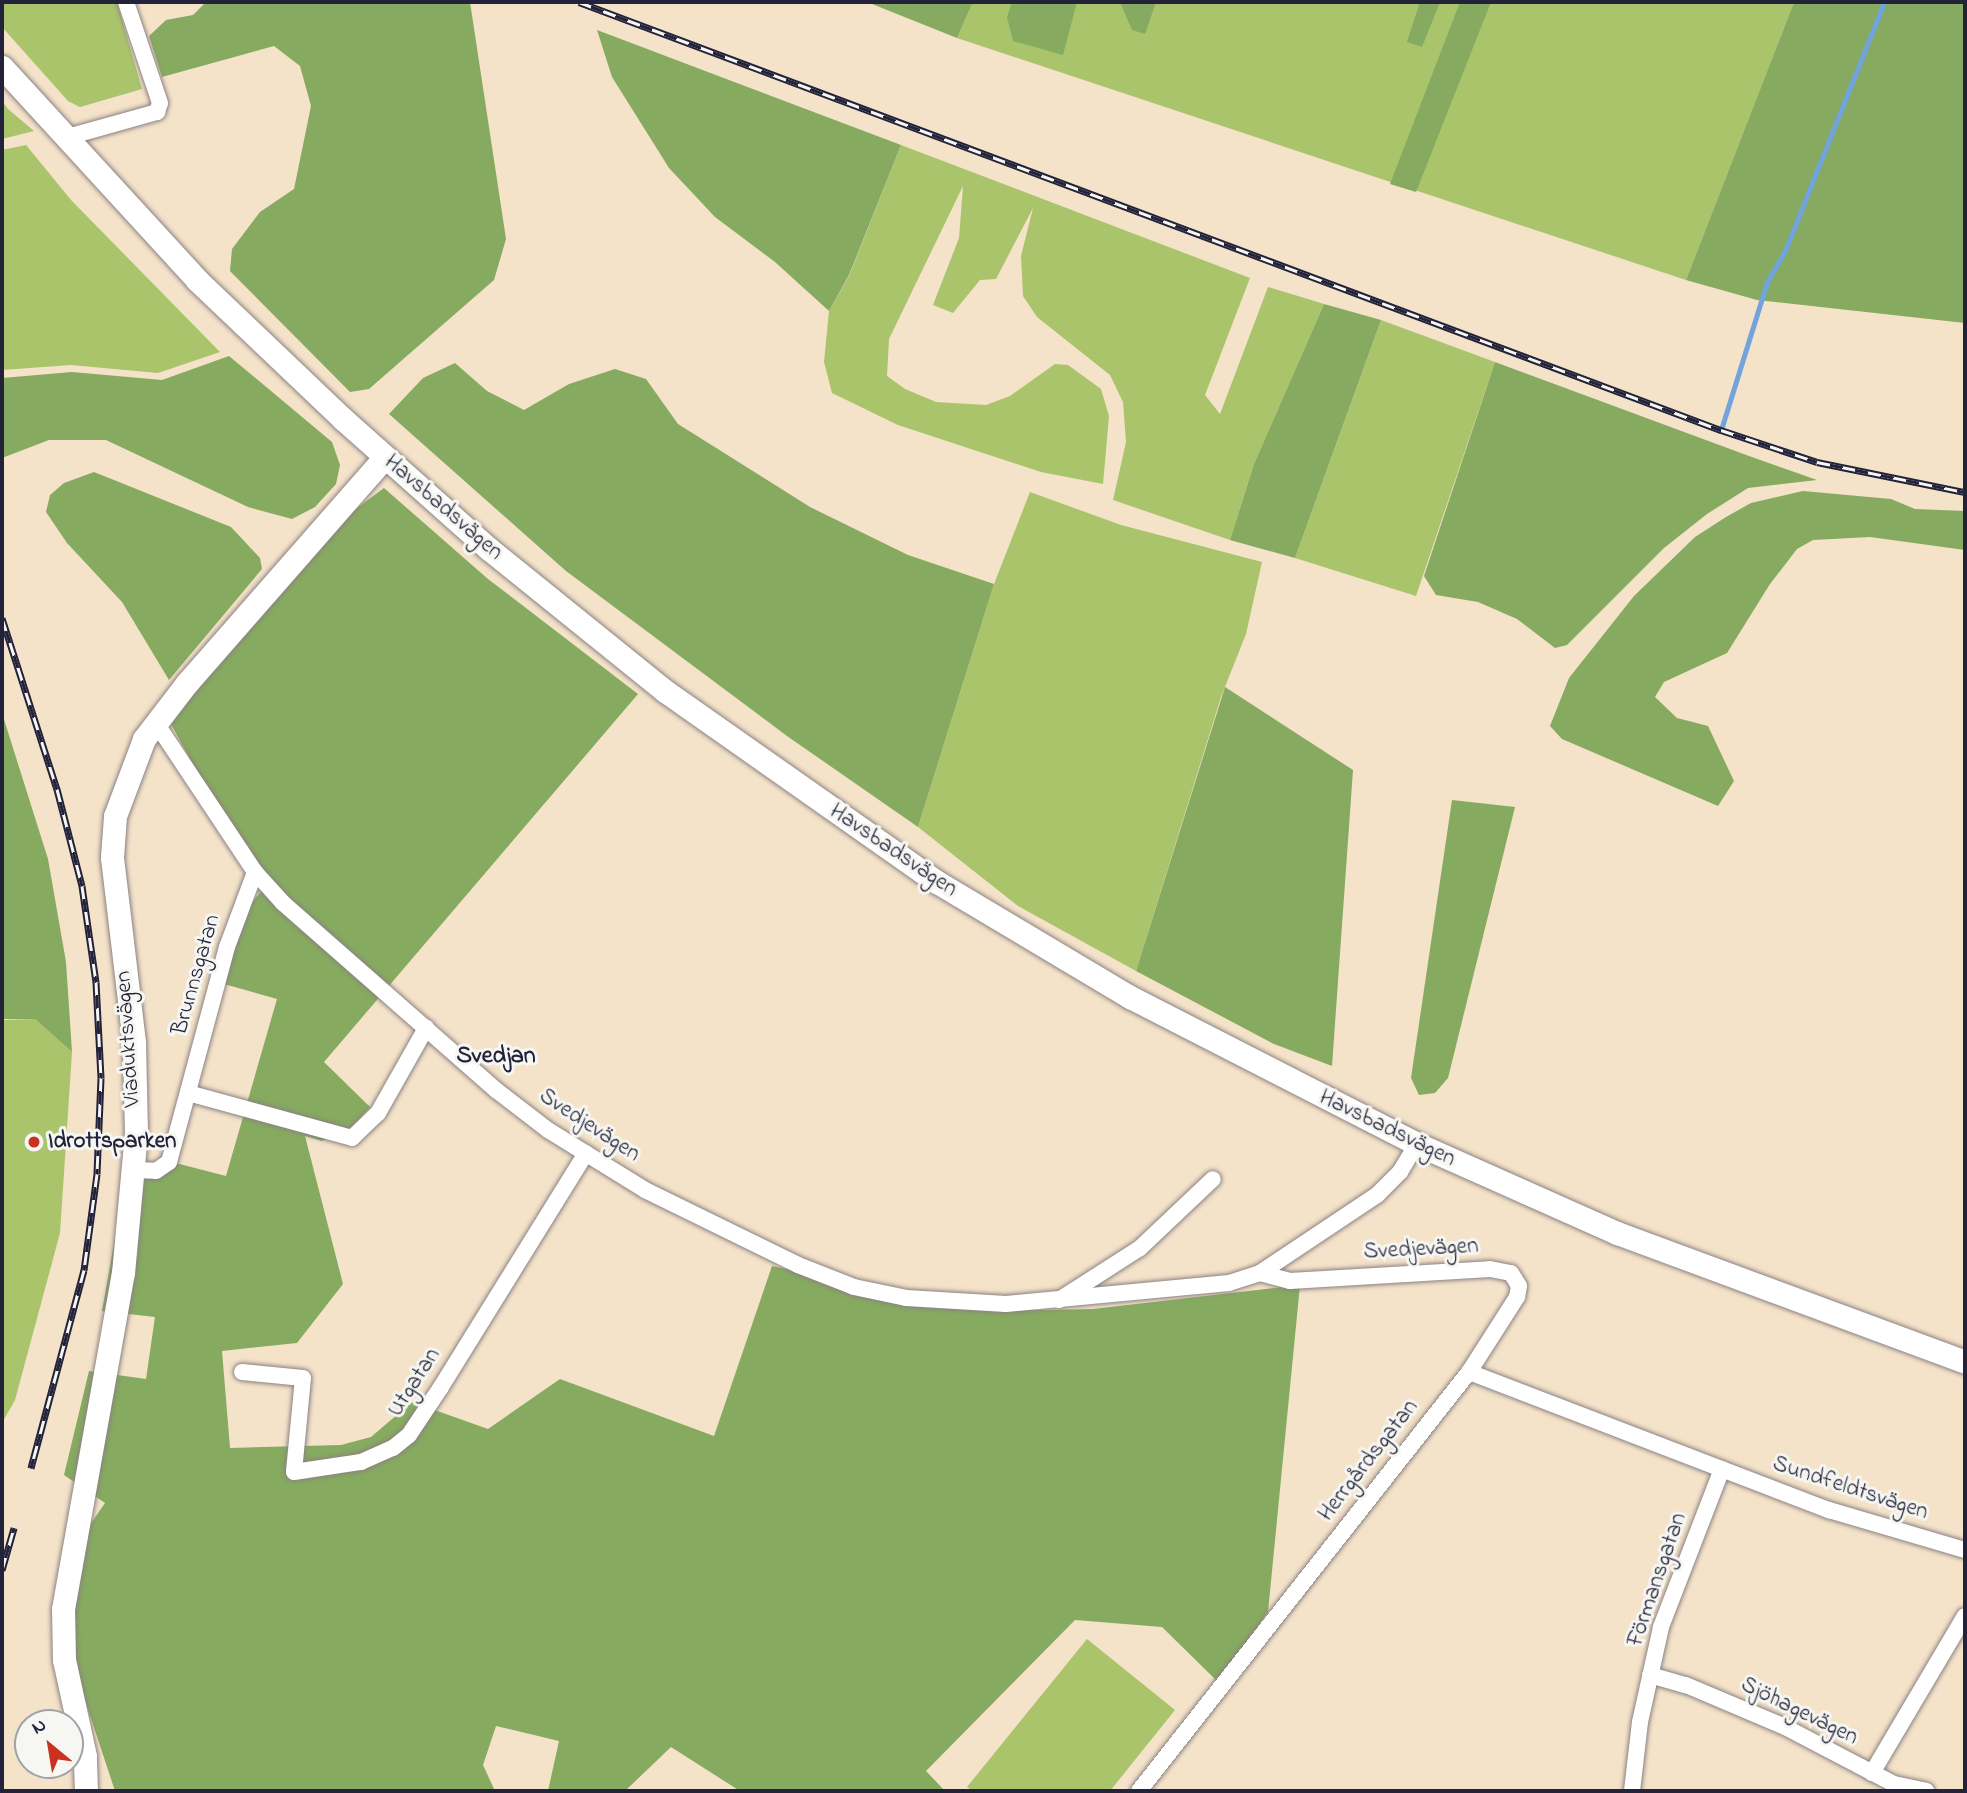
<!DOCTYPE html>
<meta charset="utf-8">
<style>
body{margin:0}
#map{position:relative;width:1967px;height:1793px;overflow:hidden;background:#f4e2c9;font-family:"Indie Flower",sans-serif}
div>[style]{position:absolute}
.green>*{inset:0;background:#a9c46b}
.forest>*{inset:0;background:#86aa5f}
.stream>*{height:4.5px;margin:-2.25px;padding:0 2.25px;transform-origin:2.25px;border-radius:2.25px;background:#71a3dc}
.roads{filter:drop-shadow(0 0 2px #8b8282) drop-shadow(0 0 2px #8b8282)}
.street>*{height:16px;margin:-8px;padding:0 8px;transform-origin:8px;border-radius:8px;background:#fff}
.secondary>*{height:23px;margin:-11.5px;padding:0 11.5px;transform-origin:11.5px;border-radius:11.5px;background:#fff}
.rail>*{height:7px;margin-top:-3.5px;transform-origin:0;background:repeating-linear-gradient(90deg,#f6f6f2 0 13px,#22223b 0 26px);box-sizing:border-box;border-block:2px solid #22223b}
.dots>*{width:19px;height:19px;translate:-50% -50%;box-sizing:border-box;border:4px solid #f6f6f2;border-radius:50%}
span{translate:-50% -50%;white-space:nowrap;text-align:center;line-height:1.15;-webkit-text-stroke:6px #f6f6f2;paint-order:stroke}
.street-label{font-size:23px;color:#22223b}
.poi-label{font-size:23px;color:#22223b;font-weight:700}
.left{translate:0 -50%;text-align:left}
.neighbourhood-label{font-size:24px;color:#22223b;font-weight:700}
.frame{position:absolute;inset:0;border:4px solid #22223b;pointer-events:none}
.north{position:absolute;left:14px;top:1709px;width:70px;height:70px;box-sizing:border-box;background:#f6f6f2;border:2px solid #a1a1a9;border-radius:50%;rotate:330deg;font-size:19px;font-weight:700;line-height:28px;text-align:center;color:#22223b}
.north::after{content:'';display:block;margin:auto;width:24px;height:32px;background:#c8321e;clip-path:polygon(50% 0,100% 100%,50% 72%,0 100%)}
</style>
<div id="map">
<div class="green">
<i style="clip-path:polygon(2px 2px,117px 2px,142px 89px,80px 107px,68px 101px,2px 27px)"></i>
<i style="clip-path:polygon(973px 2px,1794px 2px,1686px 280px,957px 38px)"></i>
<i style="clip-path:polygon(2px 101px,8px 109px,34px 131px,2px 139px)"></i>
<i style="clip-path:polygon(26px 145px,71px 200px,220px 352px,158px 373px,71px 365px,2px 370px,2px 150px)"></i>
<i style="clip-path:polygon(901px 145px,1250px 278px,1205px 395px,1220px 414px,1268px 287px,1324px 304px,1254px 464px,1230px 540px,1113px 500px,1126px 442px,1123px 402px,1110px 375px,1037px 317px,1023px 296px,1021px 256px,1033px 208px,996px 279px,980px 280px,953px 313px,933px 305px,959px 238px,963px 186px,889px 339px,887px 376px,905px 389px,936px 402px,986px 405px,1010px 396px,1055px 364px,1068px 365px,1101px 389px,1109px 416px,1103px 484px,1041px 472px,898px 425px,832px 393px,824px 362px,829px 311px,849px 276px)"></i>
<i style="clip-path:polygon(1381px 320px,1495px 362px,1416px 596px,1295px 558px)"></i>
<i style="clip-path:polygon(1030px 492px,1121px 525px,1262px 562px,1246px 634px,1221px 697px,1136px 971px,1018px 906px,918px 827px,994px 584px)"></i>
<i style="clip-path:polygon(35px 1019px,72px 1052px,60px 1233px,15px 1400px,2px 1423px,2px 1020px)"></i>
<i style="clip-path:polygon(1087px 1639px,1175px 1710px,1110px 1791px,973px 1791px,967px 1787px)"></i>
</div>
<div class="forest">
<i style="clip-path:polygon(206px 2px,470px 2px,506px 239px,494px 280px,369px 389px,350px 392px,230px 271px,232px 249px,260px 212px,294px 189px,311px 106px,300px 66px,274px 46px,162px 77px,149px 36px,166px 20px,193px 15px)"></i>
<i style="clip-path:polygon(867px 2px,973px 2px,957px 38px)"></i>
<i style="clip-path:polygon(1012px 2px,1077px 2px,1063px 55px,1013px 41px,1007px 17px)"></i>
<i style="clip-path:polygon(1120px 2px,1156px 2px,1145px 34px,1132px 30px)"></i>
<i style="clip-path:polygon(1420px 2px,1440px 2px,1422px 47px,1407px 42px)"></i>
<i style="clip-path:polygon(1460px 2px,1491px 2px,1416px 192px,1390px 184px)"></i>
<i style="clip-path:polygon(1794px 2px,1965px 2px,1965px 323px,1757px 300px,1686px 280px)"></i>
<i style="clip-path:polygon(597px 30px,901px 145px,849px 275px,829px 311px,775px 262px,715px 217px,669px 168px,612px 77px)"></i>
<i style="clip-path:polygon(1324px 304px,1381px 320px,1295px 558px,1230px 540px,1254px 464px)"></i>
<i style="clip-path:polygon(229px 356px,332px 442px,340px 465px,336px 484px,315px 507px,292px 519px,248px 507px,106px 440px,49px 440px,2px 458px,2px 378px,72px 372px,162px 380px)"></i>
<i style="clip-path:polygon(1495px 362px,1749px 456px,1817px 480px,1748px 488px,1707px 514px,1664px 548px,1567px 645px,1555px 648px,1517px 619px,1478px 602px,1436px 595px,1424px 576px)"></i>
<i style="clip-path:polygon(455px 363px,487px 391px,524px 410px,569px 384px,615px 369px,646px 379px,678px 424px,810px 507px,908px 555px,994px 584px,918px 827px,787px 736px,566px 571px,389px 414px,423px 378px)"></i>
<i style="clip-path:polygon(94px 472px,231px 527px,260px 558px,262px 569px,169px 680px,122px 602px,67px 543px,46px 512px,50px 495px,64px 483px)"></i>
<i style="clip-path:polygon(384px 488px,488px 579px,638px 694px,324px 1062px,370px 1107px,352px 1127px,322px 1141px,305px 1136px,343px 1284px,297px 1343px,222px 1351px,230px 1448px,341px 1445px,371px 1437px,412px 1402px,488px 1429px,560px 1379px,714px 1436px,772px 1266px,992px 1311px,1093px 1309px,1300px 1285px,1268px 1612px,1218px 1682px,1162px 1627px,1075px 1620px,926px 1771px,945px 1791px,740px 1791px,671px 1747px,625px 1791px,548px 1791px,559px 1741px,496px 1726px,483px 1765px,495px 1791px,115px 1791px,72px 1661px,69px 1604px,78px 1542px,105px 1503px,64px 1475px,89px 1371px,146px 1379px,155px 1317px,102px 1311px,126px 1177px,164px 1160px,226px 1176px,277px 999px,217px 982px,247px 908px,271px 880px,217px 808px,160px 704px,329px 529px)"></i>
<i style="clip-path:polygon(1803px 491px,1891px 499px,1915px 509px,1965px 511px,1965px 550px,1870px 537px,1813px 540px,1797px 549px,1770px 584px,1727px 653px,1664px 682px,1655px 697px,1677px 718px,1708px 726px,1734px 781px,1718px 806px,1562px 739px,1550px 726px,1569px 678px,1634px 596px,1695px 537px,1726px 517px,1751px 503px)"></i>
<i style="clip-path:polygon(1225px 687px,1353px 770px,1332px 1066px,1274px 1044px,1136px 971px)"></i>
<i style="clip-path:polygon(2px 713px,48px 859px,66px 962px,72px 1052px,35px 1019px,2px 1019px)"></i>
<i style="clip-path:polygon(1452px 800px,1515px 807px,1448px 1078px,1435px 1093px,1419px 1095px,1411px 1078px)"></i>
</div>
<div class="stream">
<i style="left:1721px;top:430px;width:155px;rotate:-72.7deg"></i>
<i style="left:1767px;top:282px;width:36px;rotate:-60deg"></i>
<i style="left:1785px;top:251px;width:268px;rotate:-68.3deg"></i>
</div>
<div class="roads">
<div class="street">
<i style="left:64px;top:138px;width:97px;rotate:-15.6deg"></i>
<i style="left:157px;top:112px;width:9px;rotate:-72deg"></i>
<i style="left:160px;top:103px;width:107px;rotate:-108.6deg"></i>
<i style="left:156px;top:723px;width:179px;rotate:56.4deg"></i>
<i style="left:255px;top:872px;width:42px;rotate:47.9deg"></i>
<i style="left:283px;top:903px;width:283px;rotate:41.3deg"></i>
<i style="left:496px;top:1090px;width:66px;rotate:37.6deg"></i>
<i style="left:548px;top:1130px;width:114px;rotate:31.7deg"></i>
<i style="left:645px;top:1190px;width:170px;rotate:26.1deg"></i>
<i style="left:798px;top:1265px;width:60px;rotate:21.4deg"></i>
<i style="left:854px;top:1287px;width:53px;rotate:11.9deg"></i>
<i style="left:906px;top:1298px;width:100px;rotate:3.4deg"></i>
<i style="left:1006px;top:1304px;width:224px;rotate:-5.4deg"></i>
<i style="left:1229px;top:1283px;width:33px;rotate:-18deg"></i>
<i style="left:1260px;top:1273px;width:141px;rotate:-33.7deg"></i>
<i style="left:1377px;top:1195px;width:33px;rotate:-45deg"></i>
<i style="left:1400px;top:1172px;width:33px;rotate:-59deg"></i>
<i style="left:188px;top:1093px;width:170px;rotate:15.3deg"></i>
<i style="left:352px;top:1138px;width:36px;rotate:-44deg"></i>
<i style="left:378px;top:1113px;width:98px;rotate:-60.5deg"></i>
<i style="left:133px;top:1170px;width:23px;rotate:2deg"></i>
<i style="left:156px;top:1171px;width:16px;rotate:-35deg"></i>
<i style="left:169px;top:1162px;width:223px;rotate:-74.9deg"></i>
<i style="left:227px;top:947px;width:80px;rotate:-69.5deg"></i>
<i style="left:1260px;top:1273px;width:31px;rotate:15deg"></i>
<i style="left:1290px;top:1281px;width:200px;rotate:-3.4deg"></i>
<i style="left:1490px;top:1269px;width:21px;rotate:11deg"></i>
<i style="left:1511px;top:1273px;width:15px;rotate:58deg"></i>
<i style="left:1519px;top:1286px;width:11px;rotate:100deg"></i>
<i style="left:1517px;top:1297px;width:89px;rotate:122.6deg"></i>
<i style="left:1059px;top:1300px;width:96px;rotate:-32.7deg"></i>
<i style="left:1140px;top:1248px;width:100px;rotate:-43.4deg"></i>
<i style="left:242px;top:1372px;width:61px;rotate:5.6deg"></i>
<i style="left:303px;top:1378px;width:94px;rotate:95.5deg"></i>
<i style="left:294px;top:1472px;width:68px;rotate:-8.5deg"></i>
<i style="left:361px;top:1462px;width:35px;rotate:-24deg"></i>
<i style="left:393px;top:1448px;width:21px;rotate:-39deg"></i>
<i style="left:409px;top:1435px;width:58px;rotate:-56.3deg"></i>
<i style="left:441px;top:1387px;width:275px;rotate:-58.2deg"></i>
<i style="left:1650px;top:1675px;width:37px;rotate:16deg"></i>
<i style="left:1686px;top:1685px;width:108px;rotate:23deg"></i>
<i style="left:1785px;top:1727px;width:123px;rotate:27.6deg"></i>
<i style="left:1894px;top:1784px;width:33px;rotate:12deg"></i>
<i style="left:1872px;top:1773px;width:182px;rotate:-59.4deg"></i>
<i style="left:1139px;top:1791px;width:533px;rotate:-51.78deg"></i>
<i style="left:1469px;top:1372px;width:386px;rotate:21deg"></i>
<i style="left:1829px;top:1510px;width:142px;rotate:16.4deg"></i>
<i style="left:1632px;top:1791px;width:69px;rotate:-83.4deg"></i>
<i style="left:1640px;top:1722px;width:97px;rotate:-77.5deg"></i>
<i style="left:1661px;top:1627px;width:169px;rotate:-68.9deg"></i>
</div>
<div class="secondary">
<i style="left:2px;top:67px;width:289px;rotate:47.5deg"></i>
<i style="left:197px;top:280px;width:202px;rotate:43.6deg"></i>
<i style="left:343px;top:419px;width:195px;rotate:41.7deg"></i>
<i style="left:489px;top:549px;width:226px;rotate:38.9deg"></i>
<i style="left:665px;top:691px;width:332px;rotate:35.1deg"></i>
<i style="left:937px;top:882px;width:225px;rotate:30.8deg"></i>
<i style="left:1130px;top:997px;width:322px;rotate:27.1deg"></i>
<i style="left:1417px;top:1144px;width:219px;rotate:24deg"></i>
<i style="left:1617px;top:1233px;width:371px;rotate:20.3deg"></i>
<i style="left:86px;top:1791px;width:35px;rotate:-92deg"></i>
<i style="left:85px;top:1756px;width:98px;rotate:-102.3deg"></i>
<i style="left:64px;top:1660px;width:51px;rotate:-91.1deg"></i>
<i style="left:63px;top:1609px;width:341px;rotate:-79.9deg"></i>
<i style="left:123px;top:1273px;width:142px;rotate:-84.7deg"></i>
<i style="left:136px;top:1132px;width:90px;rotate:-91.3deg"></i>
<i style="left:134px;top:1042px;width:186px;rotate:-96.8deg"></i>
<i style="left:112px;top:857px;width:41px;rotate:-85.8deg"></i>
<i style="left:115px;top:816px;width:82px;rotate:-69.4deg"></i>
<i style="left:144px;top:739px;width:71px;rotate:-52.5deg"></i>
<i style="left:187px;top:683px;width:300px;rotate:-48.8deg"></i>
</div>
</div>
<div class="rail">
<i style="left:579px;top:2px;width:1220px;rotate:20.55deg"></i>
<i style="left:1721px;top:430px;width:101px;rotate:18.4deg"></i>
<i style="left:1817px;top:462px;width:151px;rotate:11.5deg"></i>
<i style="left:2px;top:618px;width:180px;rotate:72.2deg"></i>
<i style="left:57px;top:789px;width:100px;rotate:75.5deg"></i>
<i style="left:82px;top:886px;width:97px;rotate:81.7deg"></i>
<i style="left:96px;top:982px;width:96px;rotate:87deg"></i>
<i style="left:101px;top:1078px;width:96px;rotate:92.4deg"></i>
<i style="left:97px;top:1174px;width:97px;rotate:97.7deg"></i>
<i style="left:84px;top:1270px;width:205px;rotate:105deg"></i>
<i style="left:2px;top:1570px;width:44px;rotate:-74.1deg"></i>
</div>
<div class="dots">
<i style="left:34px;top:1142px;background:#c8321e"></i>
</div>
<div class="street-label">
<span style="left:443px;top:508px;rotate:41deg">Havsbadsvägen</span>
<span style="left:893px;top:851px;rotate:34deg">Havsbadsvägen</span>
<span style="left:197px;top:975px;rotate:-74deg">Brunnsgatan</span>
<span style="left:129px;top:1039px;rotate:-94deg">Viaduktsvägen</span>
<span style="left:589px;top:1126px;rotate:33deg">Svedjevägen</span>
<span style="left:1387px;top:1129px;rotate:26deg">Havsbadsvägen</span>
<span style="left:1421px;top:1250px;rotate:-3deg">Svedjevägen</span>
<span style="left:415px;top:1383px;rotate:-57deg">Utgatan</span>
<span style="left:1369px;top:1461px;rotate:-52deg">Herrgårdsgatan</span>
<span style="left:1850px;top:1489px;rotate:18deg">Sundfeldtsvägen</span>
<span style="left:1658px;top:1580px;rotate:-71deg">Förmansgatan</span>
<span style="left:1799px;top:1712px;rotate:26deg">Sjöhagevägen</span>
</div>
<div class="poi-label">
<span class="left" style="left:48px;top:1142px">Idrottsparken</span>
</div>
<div class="neighbourhood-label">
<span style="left:496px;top:1057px">Svedjan</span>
</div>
<div class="frame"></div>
<div class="north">N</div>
</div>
